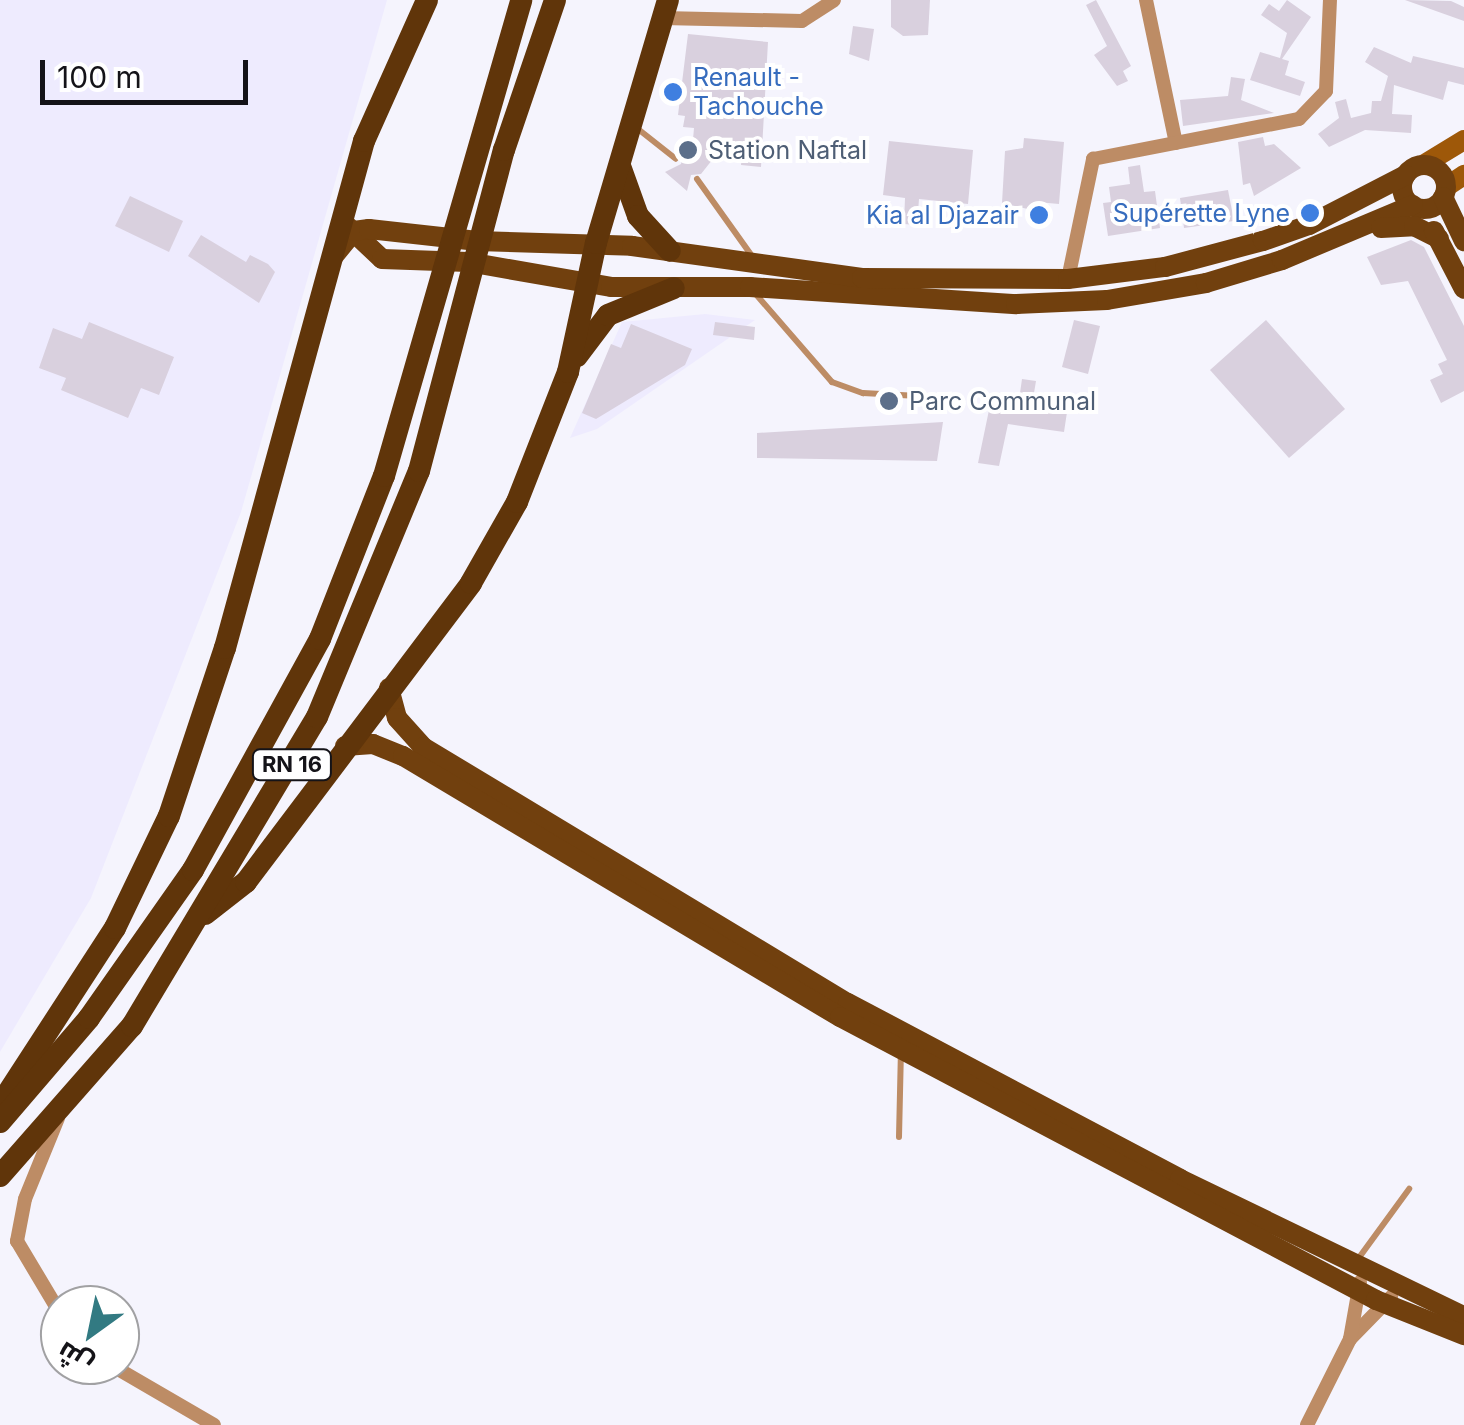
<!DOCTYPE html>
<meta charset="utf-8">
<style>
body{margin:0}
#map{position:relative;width:1464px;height:1425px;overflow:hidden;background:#f5f4fd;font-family:Inter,Cairo,sans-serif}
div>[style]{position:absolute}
.built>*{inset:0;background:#eeebfe}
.building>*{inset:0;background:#d9d0de}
.service>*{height:6px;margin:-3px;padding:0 3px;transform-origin:3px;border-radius:3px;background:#bd8c65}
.minor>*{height:14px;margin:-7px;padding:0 7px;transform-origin:7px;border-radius:7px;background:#bd8c65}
.secondary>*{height:20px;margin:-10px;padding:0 10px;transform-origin:10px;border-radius:10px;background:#9e5809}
.primary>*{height:20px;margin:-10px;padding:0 10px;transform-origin:10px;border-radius:10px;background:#71400e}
.primary>.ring{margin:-10px;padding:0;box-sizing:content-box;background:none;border:20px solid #71400e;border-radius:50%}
.trunk>*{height:22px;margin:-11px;padding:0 11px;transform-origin:11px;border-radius:11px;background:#60350a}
.dots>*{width:28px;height:28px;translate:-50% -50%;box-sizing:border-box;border:5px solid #fff;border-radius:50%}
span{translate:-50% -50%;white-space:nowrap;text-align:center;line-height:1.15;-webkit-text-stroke:8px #fff;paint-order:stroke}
.shield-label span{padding:2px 8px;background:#fff;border:2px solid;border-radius:8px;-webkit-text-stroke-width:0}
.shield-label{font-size:22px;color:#141318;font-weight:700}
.shop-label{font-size:25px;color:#366cbe}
.left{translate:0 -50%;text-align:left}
.right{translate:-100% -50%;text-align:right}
.service-label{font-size:25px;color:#4e5e75}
.north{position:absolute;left:40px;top:1285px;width:100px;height:100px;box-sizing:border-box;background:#fff;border:2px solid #a1a1a3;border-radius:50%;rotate:213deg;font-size:28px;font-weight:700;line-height:40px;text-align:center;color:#141318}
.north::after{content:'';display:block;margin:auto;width:35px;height:45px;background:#327a82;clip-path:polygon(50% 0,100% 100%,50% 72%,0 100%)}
.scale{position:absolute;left:40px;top:60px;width:208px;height:45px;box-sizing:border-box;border:5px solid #141318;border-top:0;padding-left:12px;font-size:30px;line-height:35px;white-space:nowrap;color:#141318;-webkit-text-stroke:8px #fff;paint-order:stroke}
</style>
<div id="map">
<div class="built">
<i style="clip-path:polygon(0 0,387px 0,241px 512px,91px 898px,0 1052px)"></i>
<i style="clip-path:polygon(705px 314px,755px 320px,597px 429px,570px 438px,622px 322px)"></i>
</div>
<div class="building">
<i style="clip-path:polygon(891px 0,930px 0,928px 35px,903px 36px,891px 27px)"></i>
<i style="clip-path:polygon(1096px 0,1131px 66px,1123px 71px,1128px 81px,1117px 86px,1094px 55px,1107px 46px,1086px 5px)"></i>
<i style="clip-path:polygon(1287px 0,1311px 17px,1282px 59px,1289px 61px,1285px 75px,1305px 82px,1300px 96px,1250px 80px,1260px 52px,1280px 58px,1287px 33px,1261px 15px,1269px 4px,1279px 11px)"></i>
<i style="clip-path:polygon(1405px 0,1451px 1px,1464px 7px,1464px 21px)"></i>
<i style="clip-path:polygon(853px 26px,874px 29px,869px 61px,849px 54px)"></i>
<i style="clip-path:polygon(688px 34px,768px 42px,761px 167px,741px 165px,742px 153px,720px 150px,701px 174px,691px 175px,687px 191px,665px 172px,681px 164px,684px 149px,692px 151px,694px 128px,683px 127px,685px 116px,678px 115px)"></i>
<i style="clip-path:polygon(1374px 47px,1411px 63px,1413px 56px,1464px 68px,1464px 85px,1448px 81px,1443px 100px,1394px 85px,1392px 114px,1412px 115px,1411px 133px,1365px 130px,1329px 147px,1318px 134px,1339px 118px,1335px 102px,1346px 99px,1351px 118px,1371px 113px,1372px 101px,1381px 101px,1388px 76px,1365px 62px)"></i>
<i style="clip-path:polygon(1231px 77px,1245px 79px,1241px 100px,1274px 113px,1183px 126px,1180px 100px,1228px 96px)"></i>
<i style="clip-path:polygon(1263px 137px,1265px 146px,1274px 144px,1301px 168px,1254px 196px,1250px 183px,1243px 185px,1238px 142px)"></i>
<i style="clip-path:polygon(1024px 138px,1064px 142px,1059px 204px,1037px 202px,1036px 211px,1002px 203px,1005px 151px,1023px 148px)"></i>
<i style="clip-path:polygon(889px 141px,973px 150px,968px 204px,919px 199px,917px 225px,904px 224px,905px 198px,883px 195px)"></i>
<i style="clip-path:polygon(1140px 165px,1144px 192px,1155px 191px,1160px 228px,1108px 236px,1103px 203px,1111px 202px,1109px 187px,1130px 184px,1128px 167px)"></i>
<i style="clip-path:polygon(1228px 190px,1234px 221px,1184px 228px,1180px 198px)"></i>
<i style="clip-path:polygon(130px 196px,183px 221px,169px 252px,115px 226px)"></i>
<i style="clip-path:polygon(201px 235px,246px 262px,250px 255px,268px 264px,275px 272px,259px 303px,188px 256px)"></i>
<i style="clip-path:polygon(1411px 240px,1424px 247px,1464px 326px,1464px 391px,1441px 403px,1430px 380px,1443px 374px,1438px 364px,1447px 360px,1408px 281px,1381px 285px,1367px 257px)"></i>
<i style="clip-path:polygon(1074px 320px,1100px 326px,1088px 374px,1062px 367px)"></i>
<i style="clip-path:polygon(1266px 320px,1345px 409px,1289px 458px,1210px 370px)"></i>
<i style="clip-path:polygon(89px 322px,174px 357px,159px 395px,141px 388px,128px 418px,61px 390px,66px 378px,39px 368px,53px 328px,82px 339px)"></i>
<i style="clip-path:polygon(715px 322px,755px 327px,754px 340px,713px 335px)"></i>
<i style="clip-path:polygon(631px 324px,692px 349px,685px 365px,596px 419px,582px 413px,611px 344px,621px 348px)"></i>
<i style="clip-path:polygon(1022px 379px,1036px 381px,1034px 393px,1069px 399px,1064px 432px,1008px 424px,999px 466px,978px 463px,989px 410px,1017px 414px)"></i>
<i style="clip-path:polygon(943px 422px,937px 461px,757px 458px,757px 433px)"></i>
</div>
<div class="service">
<i style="left:638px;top:129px;width:48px;rotate:38.3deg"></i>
<i style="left:697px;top:179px;width:95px;rotate:54.5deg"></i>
<i style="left:754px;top:292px;width:119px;rotate:49.1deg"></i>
<i style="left:832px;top:382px;width:33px;rotate:20deg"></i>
<i style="left:863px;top:393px;width:93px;rotate:3.1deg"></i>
<i style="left:899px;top:1137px;width:85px;rotate:-88.7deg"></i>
<i style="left:1358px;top:1259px;width:87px;rotate:-53.9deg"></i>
</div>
<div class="minor">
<i style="left:1146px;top:0;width:146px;rotate:78.2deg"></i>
<i style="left:662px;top:18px;width:140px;rotate:1.2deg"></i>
<i style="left:802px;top:21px;width:38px;rotate:-33deg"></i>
<i style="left:1068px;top:279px;width:123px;rotate:-78.2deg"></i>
<i style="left:1093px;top:159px;width:210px;rotate:-11deg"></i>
<i style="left:1299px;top:119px;width:39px;rotate:-46deg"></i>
<i style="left:1326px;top:91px;width:91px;rotate:-87.5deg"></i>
<i style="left:58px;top:1118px;width:87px;rotate:112.2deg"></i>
<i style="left:25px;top:1199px;width:43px;rotate:100.8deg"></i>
<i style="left:17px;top:1241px;width:84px;rotate:59.2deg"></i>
<i style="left:1350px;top:1339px;width:59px;rotate:-45.7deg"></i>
<i style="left:111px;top:1365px;width:119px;rotate:30.2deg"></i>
<i style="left:1307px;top:1425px;width:96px;rotate:-63.4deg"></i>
<i style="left:1350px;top:1339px;width:58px;rotate:-80deg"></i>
</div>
<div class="secondary">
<i style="left:1423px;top:165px;width:48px;rotate:-31.4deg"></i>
<i style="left:1446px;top:187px;width:22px;rotate:-34deg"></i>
</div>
<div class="primary">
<i class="ring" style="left:1402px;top:165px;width:24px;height:24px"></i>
<i style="left:1443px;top:197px;width:49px;rotate:64.5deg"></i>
<i style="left:345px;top:224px;width:51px;rotate:43.4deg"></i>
<i style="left:382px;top:259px;width:86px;rotate:2deg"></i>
<i style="left:468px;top:262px;width:145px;rotate:9.9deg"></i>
<i style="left:611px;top:287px;width:139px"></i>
<i style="left:750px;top:287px;width:267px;rotate:3.7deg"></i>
<i style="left:1016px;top:304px;width:91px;rotate:-2.5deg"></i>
<i style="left:1107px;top:300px;width:100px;rotate:-9.7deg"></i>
<i style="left:1206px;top:283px;width:79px;rotate:-16.8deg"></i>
<i style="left:1282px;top:260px;width:142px;rotate:-22.8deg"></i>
<i style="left:1381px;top:228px;width:33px;rotate:-3deg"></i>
<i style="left:1414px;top:226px;width:28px;rotate:27deg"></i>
<i style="left:1434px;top:231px;width:65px;rotate:62.7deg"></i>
<i style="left:333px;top:257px;width:33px;rotate:-51deg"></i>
<i style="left:354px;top:231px;width:15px;rotate:-8deg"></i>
<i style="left:369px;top:229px;width:109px;rotate:6.3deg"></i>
<i style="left:477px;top:241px;width:155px;rotate:1.8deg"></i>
<i style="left:632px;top:246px;width:232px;rotate:7.9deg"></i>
<i style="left:862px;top:278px;width:206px;rotate:0.3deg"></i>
<i style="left:1068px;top:279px;width:98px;rotate:-7.1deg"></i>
<i style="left:1165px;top:267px;width:101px;rotate:-14.9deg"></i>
<i style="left:1263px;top:241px;width:49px;rotate:-19.2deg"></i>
<i style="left:1309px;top:225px;width:109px;rotate:-27.3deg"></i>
<i style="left:389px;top:688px;width:31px;rotate:75deg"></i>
<i style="left:397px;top:718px;width:39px;rotate:48deg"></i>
<i style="left:423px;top:747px;width:496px;rotate:31.1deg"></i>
<i style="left:848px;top:1003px;width:376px;rotate:27.9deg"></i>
<i style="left:1180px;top:1179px;width:315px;rotate:25.8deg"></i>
<i style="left:345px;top:746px;width:28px;rotate:-4deg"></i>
<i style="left:373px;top:744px;width:32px;rotate:22deg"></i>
<i style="left:403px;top:756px;width:509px;rotate:30.85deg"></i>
<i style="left:840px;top:1017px;width:606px;rotate:27.83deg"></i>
<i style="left:1376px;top:1300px;width:95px;rotate:21.7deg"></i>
</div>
<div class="trunk">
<i style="left:620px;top:166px;width:53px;rotate:70.2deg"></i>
<i style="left:638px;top:216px;width:47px;rotate:47.6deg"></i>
<i style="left:577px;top:356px;width:51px;rotate:-52.9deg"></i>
<i style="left:608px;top:315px;width:71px;rotate:-22.2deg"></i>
<i style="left:205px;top:914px;width:52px;rotate:-38deg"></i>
<i style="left:246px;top:882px;width:374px;rotate:-53deg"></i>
<i style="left:471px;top:583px;width:93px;rotate:-60.4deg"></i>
<i style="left:517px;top:502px;width:140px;rotate:-68.6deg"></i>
<i style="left:568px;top:372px;width:132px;rotate:-77.8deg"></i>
<i style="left:596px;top:243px;width:253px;rotate:-73.5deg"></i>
<i style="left:0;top:1105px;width:211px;rotate:-57deg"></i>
<i style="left:115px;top:928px;width:124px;rotate:-64.3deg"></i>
<i style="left:169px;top:816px;width:177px;rotate:-71.6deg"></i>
<i style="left:225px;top:648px;width:526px;rotate:-74.67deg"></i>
<i style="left:364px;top:141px;width:154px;rotate:-65.9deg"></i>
<i style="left:0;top:1122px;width:137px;rotate:-49.4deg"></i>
<i style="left:89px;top:1018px;width:181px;rotate:-54.9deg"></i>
<i style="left:193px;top:870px;width:264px;rotate:-61.2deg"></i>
<i style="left:320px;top:639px;width:175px;rotate:-68.6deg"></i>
<i style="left:384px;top:476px;width:495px;rotate:-73.9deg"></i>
<i style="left:0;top:1176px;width:200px;rotate:-48.7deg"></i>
<i style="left:132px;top:1026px;width:360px;rotate:-59.1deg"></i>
<i style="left:317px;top:717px;width:266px;rotate:-67.5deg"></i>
<i style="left:419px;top:471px;width:332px;rotate:-75.2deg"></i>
<i style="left:504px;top:150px;width:158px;rotate:-71.2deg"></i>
</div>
<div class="dots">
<i style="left:673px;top:92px;background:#3f7fe0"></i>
<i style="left:688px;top:150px;background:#5c6f8a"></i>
<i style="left:1310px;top:213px;background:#3f7fe0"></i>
<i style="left:1039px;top:215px;background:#3f7fe0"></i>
<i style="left:889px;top:401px;background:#5c6f8a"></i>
</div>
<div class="shield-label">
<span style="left:292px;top:765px">RN 16</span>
</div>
<div class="shop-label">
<span class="left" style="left:693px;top:92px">Renault -<br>Tachouche</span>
<span class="right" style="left:1290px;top:213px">Supérette Lyne</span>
<span class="right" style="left:1019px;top:215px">Kia al Djazair</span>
</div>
<div class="service-label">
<span class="left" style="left:708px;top:150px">Station Naftal</span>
<span class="left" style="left:909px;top:401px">Parc Communal</span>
</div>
<div class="north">ش</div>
<div class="scale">100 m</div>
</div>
